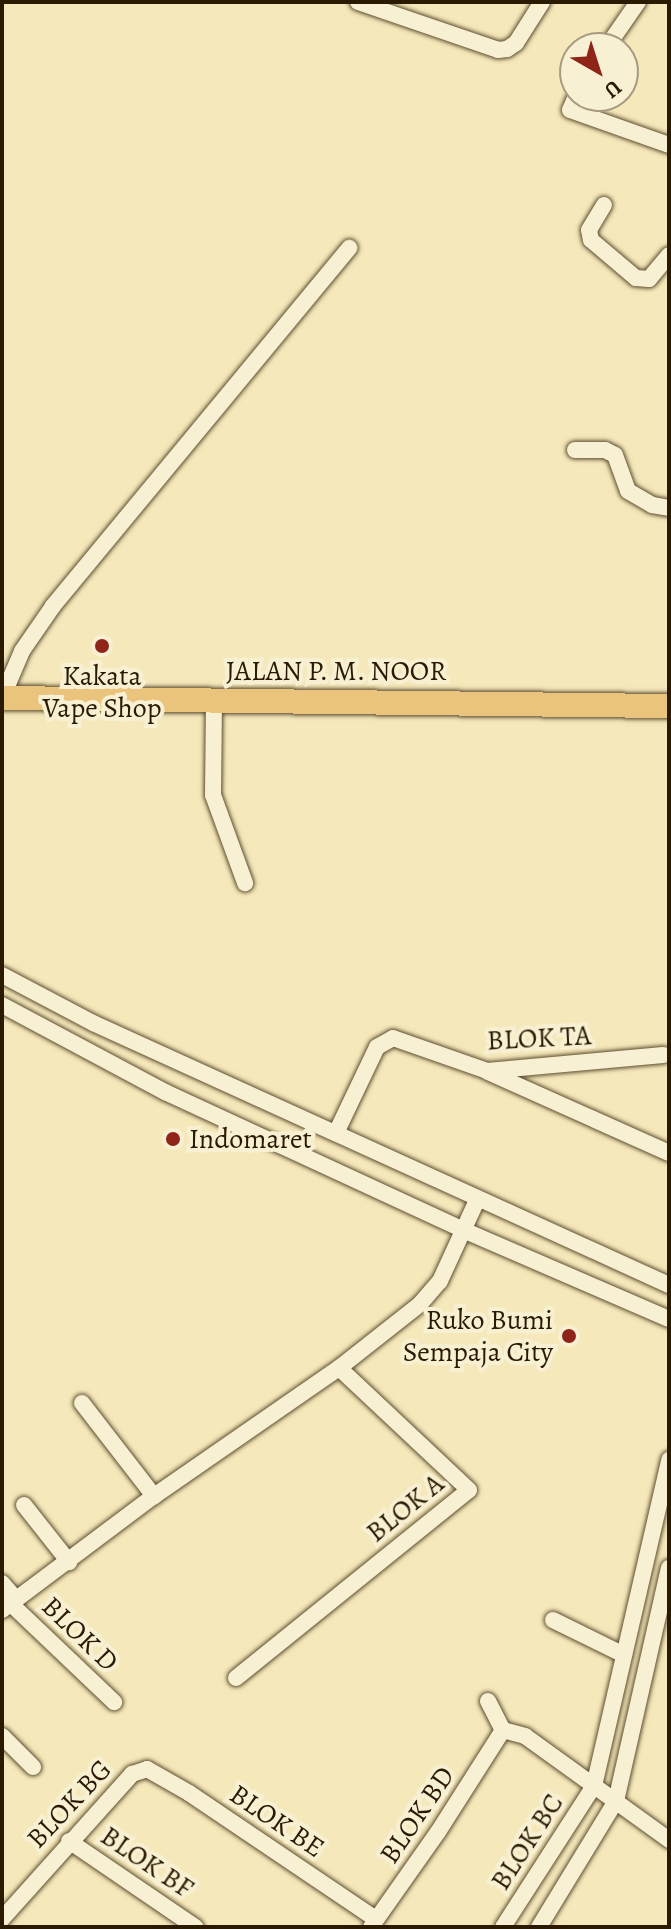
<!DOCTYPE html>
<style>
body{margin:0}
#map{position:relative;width:671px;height:1929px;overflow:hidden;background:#f5e8ba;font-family:Alegreya,serif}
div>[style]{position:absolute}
.roads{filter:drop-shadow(0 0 2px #5e4e30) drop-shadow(0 0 2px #5e4e30)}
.minor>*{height:16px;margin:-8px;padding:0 8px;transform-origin:8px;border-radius:8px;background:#f8f0d2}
.highway>*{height:24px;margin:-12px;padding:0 12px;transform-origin:12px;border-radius:12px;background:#eac47d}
.dots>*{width:22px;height:22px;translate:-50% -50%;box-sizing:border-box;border:4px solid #f8f0d2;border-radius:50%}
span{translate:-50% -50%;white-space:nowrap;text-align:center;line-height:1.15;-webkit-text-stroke:8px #f8f0d2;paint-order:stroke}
.street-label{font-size:28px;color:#2b1a02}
.poi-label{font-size:28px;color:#2b1a02}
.left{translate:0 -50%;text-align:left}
.right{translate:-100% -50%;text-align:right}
.frame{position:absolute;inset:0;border:4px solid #2b1a02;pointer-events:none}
.north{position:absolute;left:559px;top:32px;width:80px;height:80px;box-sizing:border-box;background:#f8f0d2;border:2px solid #a69a7f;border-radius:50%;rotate:141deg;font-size:22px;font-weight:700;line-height:32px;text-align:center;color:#2b1a02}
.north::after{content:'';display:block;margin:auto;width:28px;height:36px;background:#8f2418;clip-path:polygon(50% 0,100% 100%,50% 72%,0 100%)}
</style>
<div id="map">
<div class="roads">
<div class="minor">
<i style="left:358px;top:2px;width:148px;rotate:18.9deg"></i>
<i style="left:498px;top:50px;width:9px;rotate:-6deg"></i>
<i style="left:507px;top:49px;width:11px;rotate:-34deg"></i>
<i style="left:516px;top:43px;width:49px;rotate:-57.6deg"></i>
<i style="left:606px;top:48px;width:56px;rotate:-55.2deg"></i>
<i style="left:576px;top:96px;width:15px;rotate:113deg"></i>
<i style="left:570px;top:110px;width:105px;rotate:19.5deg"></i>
<i style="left:604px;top:205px;width:29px;rotate:121deg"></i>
<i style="left:589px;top:230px;width:10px;rotate:79deg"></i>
<i style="left:591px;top:240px;width:59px;rotate:40.2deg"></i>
<i style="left:636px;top:278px;width:13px;rotate:4deg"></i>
<i style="left:649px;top:279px;width:31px;rotate:-50deg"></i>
<i style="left:575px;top:450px;width:30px"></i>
<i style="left:605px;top:450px;width:11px;rotate:27deg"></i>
<i style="left:615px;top:455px;width:38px;rotate:70deg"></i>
<i style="left:628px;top:491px;width:28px;rotate:30deg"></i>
<i style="left:652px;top:505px;width:17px;rotate:10deg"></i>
<i style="left:2px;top:698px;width:51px;rotate:-66.9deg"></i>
<i style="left:22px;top:651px;width:55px;rotate:-55.4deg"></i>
<i style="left:53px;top:606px;width:465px;rotate:-50.4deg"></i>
<i style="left:214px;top:700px;width:95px;rotate:90.6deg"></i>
<i style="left:213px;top:795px;width:94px;rotate:70deg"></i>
<i style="left:2px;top:975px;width:103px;rotate:27.8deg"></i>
<i style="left:93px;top:1023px;width:633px;rotate:24.46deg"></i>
<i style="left:2px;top:1005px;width:185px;rotate:28.1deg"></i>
<i style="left:165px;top:1092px;width:326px;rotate:24.8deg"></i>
<i style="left:461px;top:1229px;width:227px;rotate:23.4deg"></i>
<i style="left:488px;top:1072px;width:198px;rotate:24.1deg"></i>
<i style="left:336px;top:1133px;width:95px;rotate:-64.5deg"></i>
<i style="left:377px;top:1047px;width:18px;rotate:-29deg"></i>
<i style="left:393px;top:1038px;width:100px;rotate:19.3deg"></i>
<i style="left:487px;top:1071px;width:177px;rotate:-5.2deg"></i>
<i style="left:82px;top:1403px;width:118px;rotate:52.3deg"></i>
<i style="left:24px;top:1505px;width:73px;rotate:51.7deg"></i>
<i style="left:2px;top:1583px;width:21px;rotate:49deg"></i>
<i style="left:10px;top:1603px;width:144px;rotate:43.6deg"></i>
<i style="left:2px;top:1610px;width:190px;rotate:-36.9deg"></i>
<i style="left:154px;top:1496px;width:225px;rotate:-34.7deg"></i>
<i style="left:339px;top:1368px;width:103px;rotate:-38.3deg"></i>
<i style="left:420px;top:1304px;width:30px;rotate:-49deg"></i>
<i style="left:440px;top:1281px;width:89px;rotate:-65.4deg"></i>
<i style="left:553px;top:1620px;width:79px;rotate:26.2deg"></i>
<i style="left:236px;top:1678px;width:299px;rotate:-38.9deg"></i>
<i style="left:469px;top:1490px;width:178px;rotate:-136.8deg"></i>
<i style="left:488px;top:1701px;width:33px;rotate:63deg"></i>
<i style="left:503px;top:1730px;width:23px;rotate:15deg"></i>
<i style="left:525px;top:1736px;width:178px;rotate:35.8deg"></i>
<i style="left:2px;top:1736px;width:44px;rotate:45deg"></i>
<i style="left:69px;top:1841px;width:153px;rotate:34.3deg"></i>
<i style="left:2px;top:1919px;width:195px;rotate:-48.1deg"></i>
<i style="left:132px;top:1774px;width:16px;rotate:-18deg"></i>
<i style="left:147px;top:1769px;width:48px;rotate:29.7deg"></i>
<i style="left:189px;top:1793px;width:225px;rotate:34deg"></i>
<i style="left:371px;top:1927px;width:116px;rotate:-54.8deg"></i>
<i style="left:438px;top:1832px;width:121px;rotate:-57.5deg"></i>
<i style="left:503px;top:1927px;width:168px;rotate:-57.2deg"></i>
<i style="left:594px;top:1786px;width:335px;rotate:-77deg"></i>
<i style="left:539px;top:1927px;width:148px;rotate:-58.6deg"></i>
<i style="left:616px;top:1801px;width:239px;rotate:-77.2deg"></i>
</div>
<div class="highway">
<i style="left:2px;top:698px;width:667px;rotate:0.69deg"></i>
</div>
</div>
<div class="dots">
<i style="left:102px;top:646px;background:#8f2418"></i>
<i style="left:173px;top:1139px;background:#8f2418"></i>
<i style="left:569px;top:1336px;background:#8f2418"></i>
</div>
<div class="street-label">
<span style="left:336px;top:671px">JALAN P. M. NOOR</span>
<span style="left:539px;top:1038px;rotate:-3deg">BLOK TA</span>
<span style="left:405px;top:1508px;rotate:-39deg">BLOK A</span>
<span style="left:80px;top:1634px;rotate:44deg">BLOK D</span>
<span style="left:69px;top:1804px;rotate:-47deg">BLOK BG</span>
<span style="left:417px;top:1815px;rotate:-56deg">BLOK BD</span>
<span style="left:277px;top:1821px;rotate:34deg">BLOK BE</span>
<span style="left:527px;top:1842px;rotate:-57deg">BLOK BC</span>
<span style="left:147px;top:1862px;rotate:34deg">BLOK BF</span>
</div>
<div class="poi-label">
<span style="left:102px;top:692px">Kakata<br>Vape Shop</span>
<span class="left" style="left:189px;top:1139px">Indomaret</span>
<span class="right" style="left:553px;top:1336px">Ruko Bumi<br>Sempaja City</span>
</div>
<div class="frame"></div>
<div class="north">U</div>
</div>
